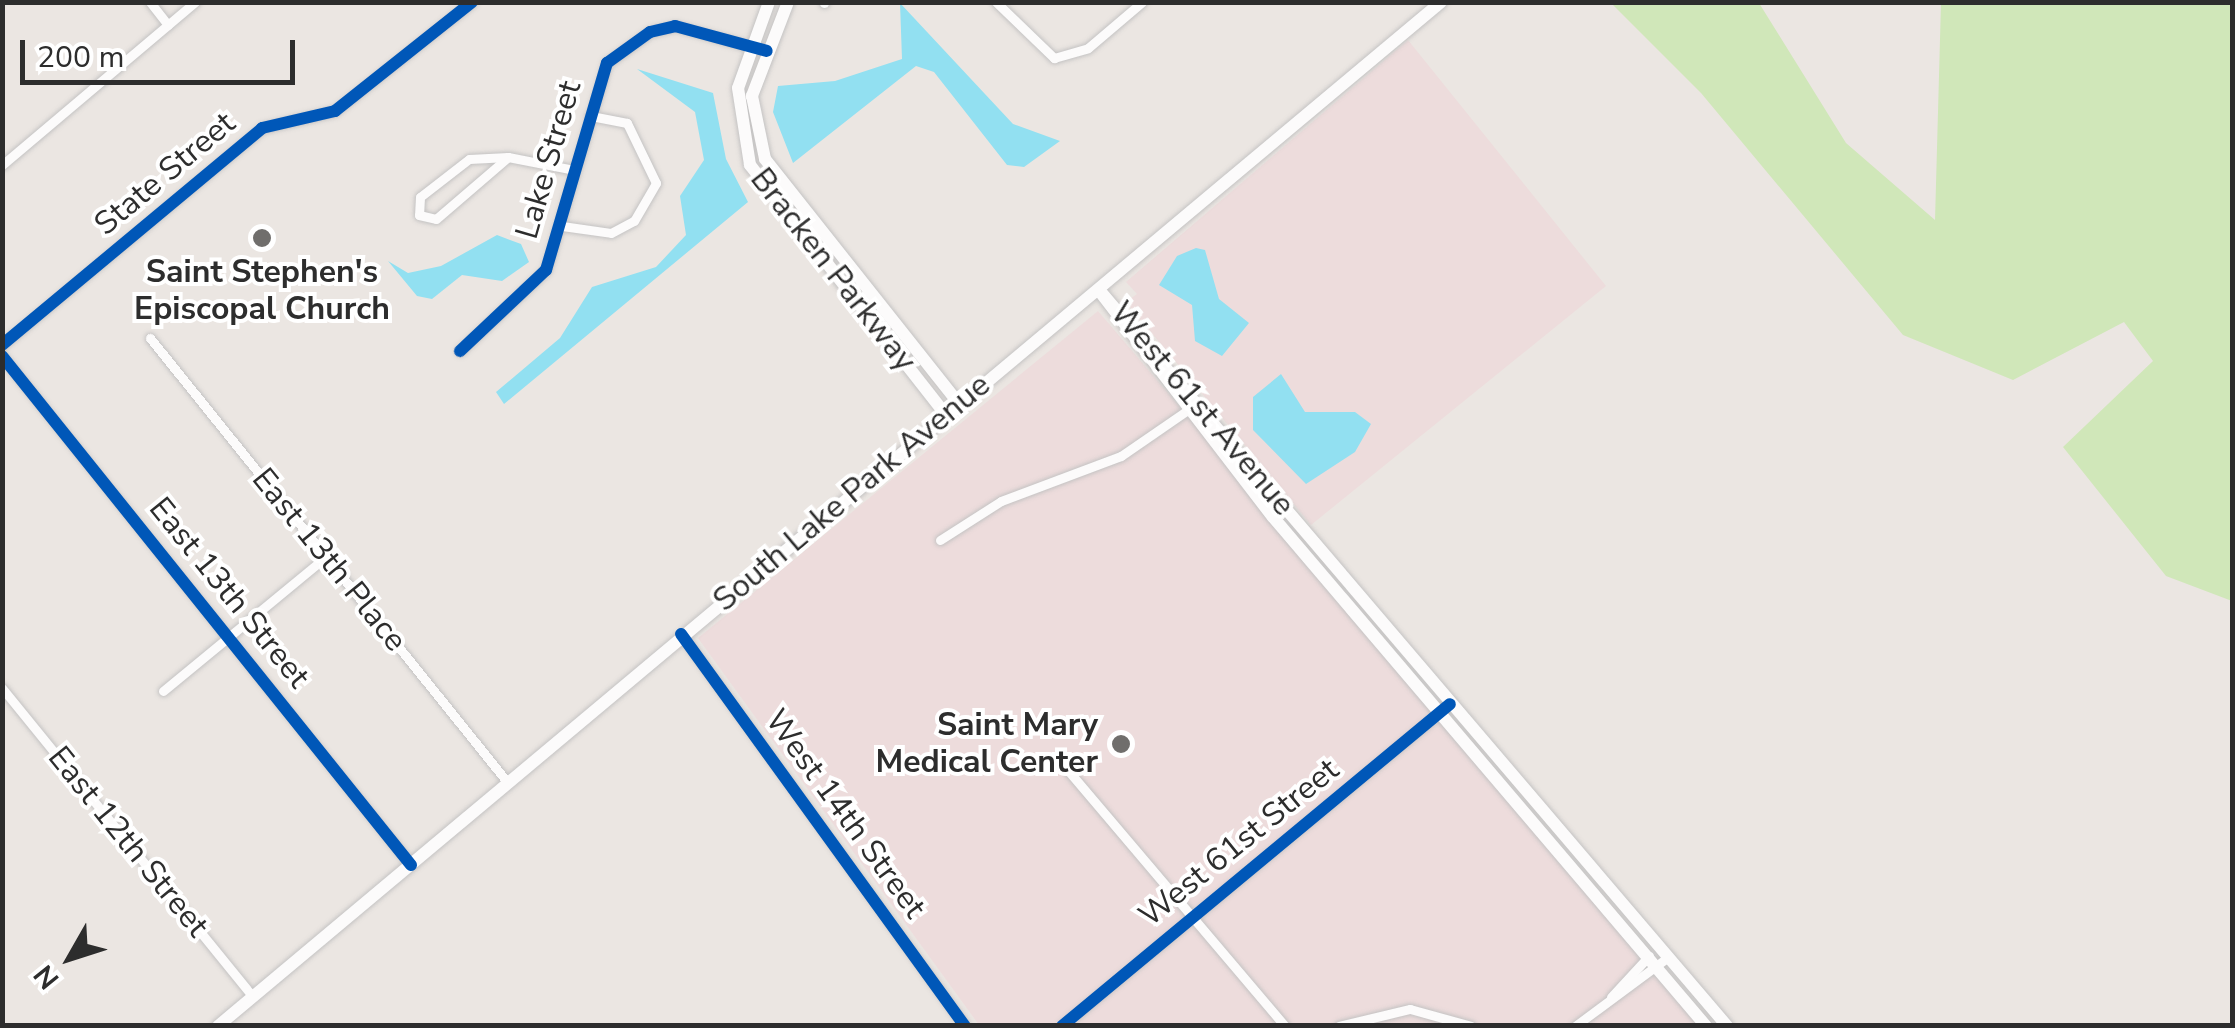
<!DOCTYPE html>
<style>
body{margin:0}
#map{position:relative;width:2235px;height:1028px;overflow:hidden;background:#ebe6e2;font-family:"Nunito Sans",sans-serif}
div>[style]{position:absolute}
.medical>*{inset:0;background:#eddcdc}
.green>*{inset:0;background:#d0e7b9}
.water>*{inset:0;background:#92e0f1}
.roads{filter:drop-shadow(0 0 2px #c4c3c3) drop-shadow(0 0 2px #c4c3c3)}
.street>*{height:9px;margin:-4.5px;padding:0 4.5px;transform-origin:4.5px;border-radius:4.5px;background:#fcfbfb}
.secondary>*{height:12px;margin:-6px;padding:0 6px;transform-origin:6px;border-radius:6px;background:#fcfbfb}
.cycleway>*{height:12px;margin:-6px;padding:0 6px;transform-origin:6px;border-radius:6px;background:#0057b8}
.dots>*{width:28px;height:28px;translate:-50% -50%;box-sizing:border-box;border:5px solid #fff;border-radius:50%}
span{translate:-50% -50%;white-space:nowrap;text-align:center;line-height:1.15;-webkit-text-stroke:8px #fff;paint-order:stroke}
.street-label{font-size:32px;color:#2d2d2d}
.poi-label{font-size:32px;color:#2d2d2d;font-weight:700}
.right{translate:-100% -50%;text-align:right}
.frame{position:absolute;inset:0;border:5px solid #2d2d2d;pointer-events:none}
.north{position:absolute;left:20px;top:908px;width:100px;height:100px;-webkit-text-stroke:8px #fff;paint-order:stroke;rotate:231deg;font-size:28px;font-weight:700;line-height:40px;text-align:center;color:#2d2d2d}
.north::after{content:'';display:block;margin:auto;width:35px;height:45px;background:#2d2d2d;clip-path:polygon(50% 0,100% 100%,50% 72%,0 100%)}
.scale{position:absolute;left:20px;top:40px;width:275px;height:45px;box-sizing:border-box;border:5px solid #2d2d2d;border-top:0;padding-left:12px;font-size:30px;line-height:35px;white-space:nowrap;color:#2d2d2d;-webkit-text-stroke:8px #fff;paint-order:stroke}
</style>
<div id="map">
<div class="medical">
<i style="clip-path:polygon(1408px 40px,1606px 286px,1311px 525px,1126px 302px,1137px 294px,1126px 282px)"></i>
<i style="clip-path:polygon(1098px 311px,1708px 1025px,979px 1025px,698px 638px)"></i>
</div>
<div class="green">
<i style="clip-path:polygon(1611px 3px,1759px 3px,1846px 143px,1935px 220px,1941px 3px,2232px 3px,2232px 601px,2166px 576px,2063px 447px,2153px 361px,2124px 322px,2013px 380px,1903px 335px,1701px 93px)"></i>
</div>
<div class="water">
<i style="clip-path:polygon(900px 3px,1013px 124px,1060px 141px,1024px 167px,1007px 165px,934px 72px,916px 66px,793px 163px,773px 112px,778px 86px,835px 81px,902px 59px)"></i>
<i style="clip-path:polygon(637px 69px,713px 93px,726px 159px,748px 202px,504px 404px,496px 392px,560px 338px,592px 287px,656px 267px,686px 235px,680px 196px,704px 160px,695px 112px)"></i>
<i style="clip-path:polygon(497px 235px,521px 244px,529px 262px,502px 281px,462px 275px,432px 299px,417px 296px,388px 261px,408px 273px,441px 266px)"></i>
<i style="clip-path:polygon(1196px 248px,1205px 250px,1219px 299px,1249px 323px,1222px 356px,1195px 341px,1192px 305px,1159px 285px,1177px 256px)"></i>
<i style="clip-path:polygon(1281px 374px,1305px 412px,1355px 412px,1371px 424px,1355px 452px,1306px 484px,1253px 430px,1253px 397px)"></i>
</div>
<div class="roads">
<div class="street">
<i style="left:150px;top:2px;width:29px;rotate:52deg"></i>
<i style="left:824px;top:2px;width:1px;rotate:90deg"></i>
<i style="left:996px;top:2px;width:81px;rotate:44deg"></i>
<i style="left:1054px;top:58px;width:35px;rotate:-16deg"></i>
<i style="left:1088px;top:48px;width:71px;rotate:-40.4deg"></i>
<i style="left:508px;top:157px;width:39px;rotate:177deg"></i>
<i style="left:469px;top:159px;width:62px;rotate:142.2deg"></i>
<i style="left:420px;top:197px;width:18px;rotate:93deg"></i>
<i style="left:419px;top:215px;width:17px;rotate:13deg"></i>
<i style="left:436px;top:219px;width:95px;rotate:-40.7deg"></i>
<i style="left:508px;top:157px;width:67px;rotate:11.1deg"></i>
<i style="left:2px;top:165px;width:253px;rotate:-40.2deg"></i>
<i style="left:562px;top:226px;width:49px;rotate:8.1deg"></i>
<i style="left:611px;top:233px;width:26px;rotate:-28deg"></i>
<i style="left:634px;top:221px;width:44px;rotate:-59.9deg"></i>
<i style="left:656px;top:183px;width:67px;rotate:-115.8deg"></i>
<i style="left:627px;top:123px;width:38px;rotate:-169deg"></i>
<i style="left:150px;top:338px;width:571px;rotate:51.18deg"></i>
<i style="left:2px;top:345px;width:339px;rotate:-39.8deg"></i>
<i style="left:262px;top:128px;width:75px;rotate:-13.1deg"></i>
<i style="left:335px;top:111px;width:175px;rotate:-38.5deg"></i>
<i style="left:460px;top:351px;width:118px;rotate:-43.3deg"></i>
<i style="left:546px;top:270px;width:216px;rotate:-73.6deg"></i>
<i style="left:607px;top:63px;width:53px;rotate:-35.8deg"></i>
<i style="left:650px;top:32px;width:26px;rotate:-13deg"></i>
<i style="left:675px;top:26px;width:95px;rotate:15.2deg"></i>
<i style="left:2px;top:356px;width:653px;rotate:51.22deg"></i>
<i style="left:940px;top:540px;width:72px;rotate:-32.6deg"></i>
<i style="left:1001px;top:501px;width:128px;rotate:-20.6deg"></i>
<i style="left:1121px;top:456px;width:86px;rotate:-34.6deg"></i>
<i style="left:682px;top:635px;width:483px;rotate:54.1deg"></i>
<i style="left:2px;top:688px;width:398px;rotate:50.9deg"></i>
<i style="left:163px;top:691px;width:212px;rotate:-39.5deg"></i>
<i style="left:1066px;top:768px;width:338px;rotate:49.7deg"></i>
<i style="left:1611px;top:997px;width:56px;rotate:-47.2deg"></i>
<i style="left:1062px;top:1026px;width:504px;rotate:-39.69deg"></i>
<i style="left:1339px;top:1026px;width:73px;rotate:-13.5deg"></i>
<i style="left:1410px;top:1009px;width:63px;rotate:15.6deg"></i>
<i style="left:1575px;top:1026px;width:114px;rotate:-36.5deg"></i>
</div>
<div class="secondary">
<i style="left:769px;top:2px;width:91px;rotate:109.8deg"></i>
<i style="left:738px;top:88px;width:78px;rotate:81.1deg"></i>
<i style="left:750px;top:165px;width:318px;rotate:51.9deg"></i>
<i style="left:788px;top:2px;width:101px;rotate:111deg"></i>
<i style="left:752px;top:96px;width:64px;rotate:78.3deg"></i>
<i style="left:765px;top:159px;width:313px;rotate:51.6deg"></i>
<i style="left:1100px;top:291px;width:966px;rotate:49.53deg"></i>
<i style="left:1101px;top:293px;width:282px;rotate:52.5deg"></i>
<i style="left:1273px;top:517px;width:668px;rotate:49.61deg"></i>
<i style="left:218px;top:1026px;width:1595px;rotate:-39.94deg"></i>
</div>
</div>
<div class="cycleway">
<i style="left:2px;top:345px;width:339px;rotate:-39.8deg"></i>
<i style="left:262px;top:128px;width:75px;rotate:-13.1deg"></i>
<i style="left:335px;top:111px;width:175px;rotate:-38.5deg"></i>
<i style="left:460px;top:351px;width:118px;rotate:-43.3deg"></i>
<i style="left:546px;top:270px;width:216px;rotate:-73.6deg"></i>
<i style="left:607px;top:63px;width:53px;rotate:-35.8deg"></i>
<i style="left:650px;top:32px;width:26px;rotate:-13deg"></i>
<i style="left:675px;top:26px;width:95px;rotate:15.2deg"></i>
<i style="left:2px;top:356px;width:653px;rotate:51.22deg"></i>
<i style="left:681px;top:634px;width:484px;rotate:54.1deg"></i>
<i style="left:1062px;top:1026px;width:504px;rotate:-39.69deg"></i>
</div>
<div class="dots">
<i style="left:262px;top:238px;background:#706e6c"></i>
<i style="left:1121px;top:744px;background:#706e6c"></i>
</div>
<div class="street-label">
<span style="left:549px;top:160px;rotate:-74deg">Lake Street</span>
<span style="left:165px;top:174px;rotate:-40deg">State Street</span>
<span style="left:833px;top:270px;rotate:52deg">Bracken Parkway</span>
<span style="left:1202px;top:409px;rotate:50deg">West 61st Avenue</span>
<span style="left:852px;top:493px;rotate:-40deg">South Lake Park Avenue</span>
<span style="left:329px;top:560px;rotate:51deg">East 13th Place</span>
<span style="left:229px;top:593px;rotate:51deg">East 13th Street</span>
<span style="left:845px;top:814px;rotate:54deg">West 14th Street</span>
<span style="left:128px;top:842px;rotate:51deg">East 12th Street</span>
<span style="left:1239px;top:843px;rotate:-39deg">West 61st Street</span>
</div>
<div class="poi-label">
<span style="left:262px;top:291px">Saint Stephen's<br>Episcopal Church</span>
<span class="right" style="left:1098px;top:744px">Saint Mary<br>Medical Center</span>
</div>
<div class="frame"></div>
<div class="north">N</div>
<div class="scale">200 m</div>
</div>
